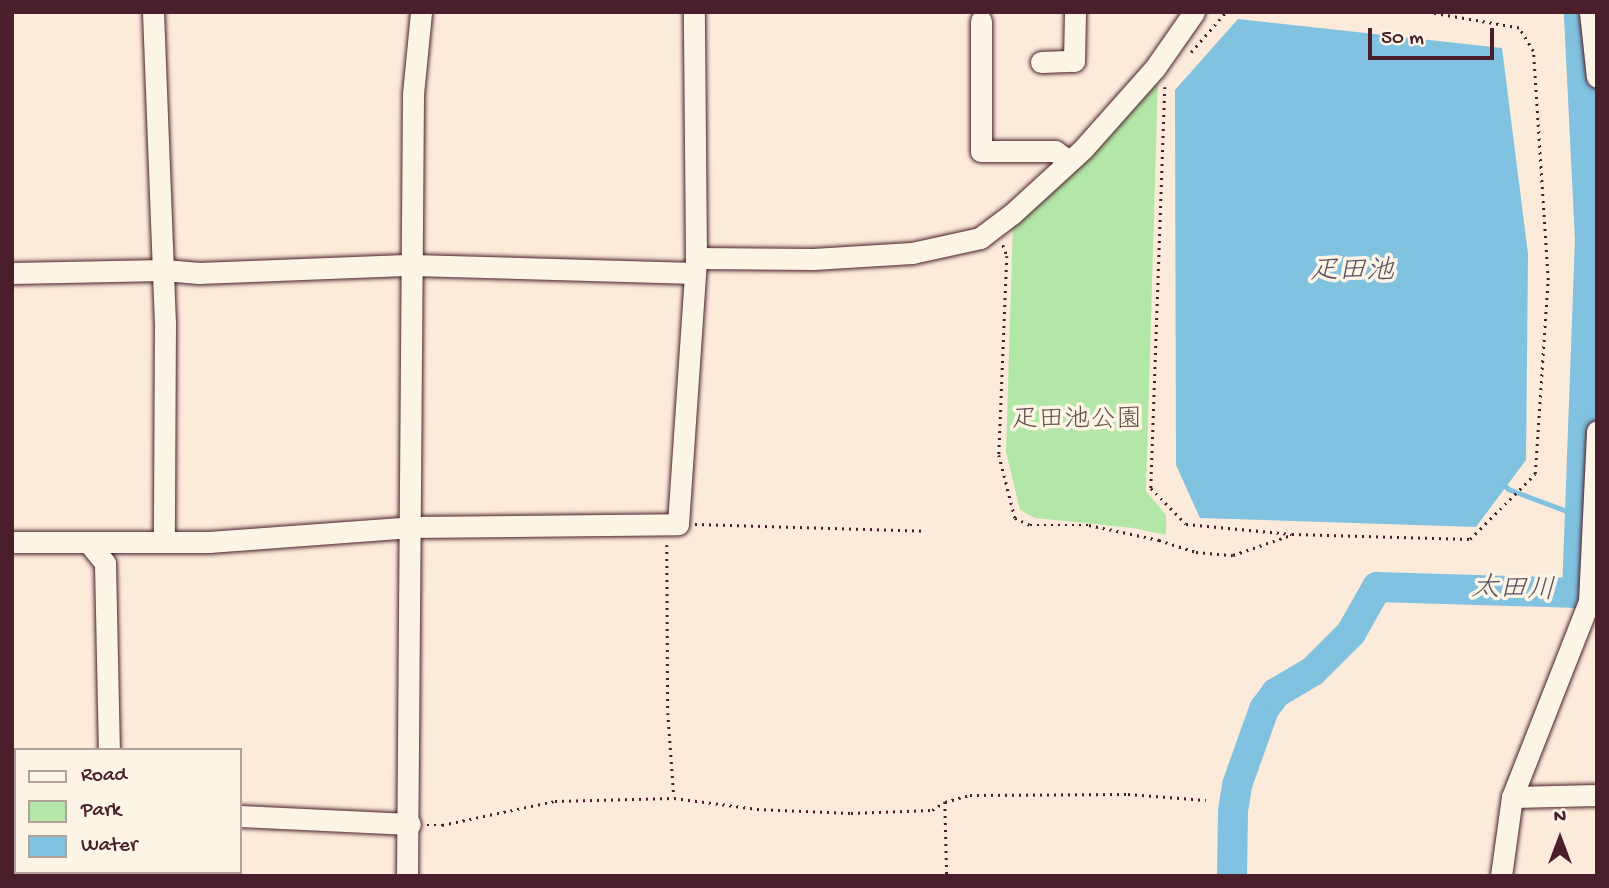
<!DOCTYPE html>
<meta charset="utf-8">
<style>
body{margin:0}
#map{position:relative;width:1609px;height:888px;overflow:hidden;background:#fcebda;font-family:"Gochi Hand","Klee One",sans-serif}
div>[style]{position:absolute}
.green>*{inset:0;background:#b3e7a8}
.water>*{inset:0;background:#80c2e0}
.stream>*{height:5px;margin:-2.5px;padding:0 2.5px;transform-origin:2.5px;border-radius:2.5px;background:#80c2e0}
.river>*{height:30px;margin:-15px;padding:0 15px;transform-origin:15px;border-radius:15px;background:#80c2e0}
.path>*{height:2.5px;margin-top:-1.25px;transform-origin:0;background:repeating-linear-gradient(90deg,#4a1f2b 0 2px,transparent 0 7px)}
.roads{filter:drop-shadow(0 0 2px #4a1f2b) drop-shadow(0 0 2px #4a1f2b)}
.minor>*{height:21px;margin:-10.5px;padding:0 10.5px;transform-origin:10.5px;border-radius:10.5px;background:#fcf5e5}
span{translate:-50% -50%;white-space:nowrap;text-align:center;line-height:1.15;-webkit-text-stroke:7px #fcf5e5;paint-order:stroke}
.park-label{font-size:26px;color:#64514a}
.water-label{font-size:28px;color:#5a5061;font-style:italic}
.frame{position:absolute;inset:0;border:14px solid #4a1f2b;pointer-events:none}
.legend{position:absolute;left:14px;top:748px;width:228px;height:126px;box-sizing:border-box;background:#fcf5e5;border:2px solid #b59f9b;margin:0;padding:9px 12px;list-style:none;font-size:21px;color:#4a1f2b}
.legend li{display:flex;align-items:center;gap:14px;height:35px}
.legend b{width:35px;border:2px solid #b59f9b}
.north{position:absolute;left:1525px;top:804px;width:70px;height:70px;-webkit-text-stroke:5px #fcf5e5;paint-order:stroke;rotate:0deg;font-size:19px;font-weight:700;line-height:28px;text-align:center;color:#4a1f2b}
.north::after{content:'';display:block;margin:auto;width:24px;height:32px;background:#4a1f2b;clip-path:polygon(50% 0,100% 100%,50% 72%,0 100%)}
.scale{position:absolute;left:1368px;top:28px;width:126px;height:32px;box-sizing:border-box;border:4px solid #4a1f2b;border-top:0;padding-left:9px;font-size:21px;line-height:24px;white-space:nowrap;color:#4a1f2b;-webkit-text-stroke:5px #fcf5e5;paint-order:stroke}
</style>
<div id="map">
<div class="green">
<i style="clip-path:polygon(1158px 78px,1146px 491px,1166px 515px,1166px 535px,1133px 528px,1035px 518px,1020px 510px,1006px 452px,1013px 222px)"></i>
</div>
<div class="water">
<i style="clip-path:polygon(1238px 19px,1502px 48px,1528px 254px,1526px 460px,1476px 527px,1200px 518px,1176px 465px,1175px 90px)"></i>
</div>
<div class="stream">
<i style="left:1502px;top:482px;width:9px;rotate:49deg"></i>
<i style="left:1508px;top:489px;width:77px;rotate:20.6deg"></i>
<i style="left:1580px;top:516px;width:9px"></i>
</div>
<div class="river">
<i style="left:1232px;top:876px;width:65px;rotate:-89.1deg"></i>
<i style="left:1233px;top:811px;width:26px;rotate:-81deg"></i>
<i style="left:1237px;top:785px;width:81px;rotate:-70.4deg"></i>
<i style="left:1264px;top:709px;width:20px;rotate:-53deg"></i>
<i style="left:1276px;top:693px;width:43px;rotate:-30.7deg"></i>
<i style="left:1313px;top:671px;width:54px;rotate:-45deg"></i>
<i style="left:1351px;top:633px;width:53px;rotate:-60.5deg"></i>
<i style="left:1377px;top:587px;width:200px;rotate:1.7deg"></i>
<i style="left:1577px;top:593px;width:352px;rotate:-87.9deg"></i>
<i style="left:1590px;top:241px;width:229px;rotate:-92.8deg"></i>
</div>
<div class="path">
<i style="left:1191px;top:52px;width:53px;rotate:-48.8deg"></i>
<i style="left:1165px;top:87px;width:401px;rotate:92deg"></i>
<i style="left:1151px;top:488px;width:50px;rotate:45.8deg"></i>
<i style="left:1186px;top:524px;width:106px;rotate:5.4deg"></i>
<i style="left:1292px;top:534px;width:178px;rotate:1.6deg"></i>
<i style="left:1470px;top:539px;width:92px;rotate:-45deg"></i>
<i style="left:1535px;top:474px;width:194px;rotate:-86.2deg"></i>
<i style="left:1548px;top:280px;width:229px;rotate:-93.7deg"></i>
<i style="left:1533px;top:51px;width:27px;rotate:-121deg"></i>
<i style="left:1519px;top:28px;width:94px;rotate:-170.2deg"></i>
<i style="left:1003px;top:245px;width:12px;rotate:70deg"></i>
<i style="left:1007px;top:256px;width:199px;rotate:92.3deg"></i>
<i style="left:999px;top:455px;width:65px;rotate:75.7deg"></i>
<i style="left:1015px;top:518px;width:17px;rotate:25deg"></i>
<i style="left:1030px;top:525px;width:59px"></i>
<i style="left:1089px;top:525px;width:72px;rotate:12.1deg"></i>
<i style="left:1159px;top:540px;width:39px;rotate:18deg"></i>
<i style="left:1196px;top:552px;width:37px;rotate:5deg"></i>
<i style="left:1233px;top:555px;width:61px;rotate:-19deg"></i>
<i style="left:695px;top:524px;width:231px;rotate:1.7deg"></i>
<i style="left:667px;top:545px;width:168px;rotate:89.7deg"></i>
<i style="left:668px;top:713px;width:84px;rotate:85.9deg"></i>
<i style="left:945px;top:802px;width:74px;rotate:88.5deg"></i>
<i style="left:12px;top:818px;width:4px"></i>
<i style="left:427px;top:825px;width:15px"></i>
<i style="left:442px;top:825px;width:116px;rotate:-12deg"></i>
<i style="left:555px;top:801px;width:119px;rotate:-1.4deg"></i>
<i style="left:674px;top:798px;width:84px;rotate:7.5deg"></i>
<i style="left:757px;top:809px;width:94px;rotate:2.4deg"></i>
<i style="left:851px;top:813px;width:81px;rotate:-2.1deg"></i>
<i style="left:932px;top:810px;width:15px;rotate:-32deg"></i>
<i style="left:945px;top:802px;width:26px;rotate:-16deg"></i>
<i style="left:970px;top:795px;width:158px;rotate:-0.4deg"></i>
<i style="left:1128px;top:794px;width:78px;rotate:4.4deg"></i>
</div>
<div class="roads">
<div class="minor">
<i style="left:153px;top:12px;width:310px;rotate:87.8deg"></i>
<i style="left:165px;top:322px;width:218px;rotate:90.3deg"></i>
<i style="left:1590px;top:12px;width:65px;rotate:83.9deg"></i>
<i style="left:981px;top:21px;width:130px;rotate:90deg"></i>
<i style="left:981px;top:151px;width:74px"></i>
<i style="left:1055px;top:151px;width:17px;rotate:36deg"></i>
<i style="left:1041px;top:62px;width:33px;rotate:-2deg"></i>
<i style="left:1074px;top:61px;width:49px;rotate:-88.8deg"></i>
<i style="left:696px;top:258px;width:117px;rotate:0.5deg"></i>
<i style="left:813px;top:259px;width:99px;rotate:-3.5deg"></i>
<i style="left:912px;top:253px;width:70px;rotate:-12.4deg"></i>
<i style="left:980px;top:238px;width:40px;rotate:-37deg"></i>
<i style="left:1012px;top:214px;width:96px;rotate:-42.5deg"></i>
<i style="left:1083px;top:149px;width:108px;rotate:-48.4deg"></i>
<i style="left:1155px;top:68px;width:68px;rotate:-55.1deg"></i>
<i style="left:12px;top:273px;width:152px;rotate:-1.1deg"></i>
<i style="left:164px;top:270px;width:35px;rotate:5deg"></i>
<i style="left:199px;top:273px;width:213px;rotate:-2.2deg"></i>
<i style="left:412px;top:265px;width:283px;rotate:1.6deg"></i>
<i style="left:12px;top:542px;width:197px"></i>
<i style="left:209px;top:542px;width:203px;rotate:-4.2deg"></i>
<i style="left:411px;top:527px;width:267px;rotate:-0.6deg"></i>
<i style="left:678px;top:524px;width:267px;rotate:-86.1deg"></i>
<i style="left:696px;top:258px;width:246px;rotate:-90.5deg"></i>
<i style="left:88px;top:542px;width:27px;rotate:51deg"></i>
<i style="left:105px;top:563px;width:187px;rotate:88.8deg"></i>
<i style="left:1512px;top:797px;width:85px;rotate:-1.3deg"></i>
<i style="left:240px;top:816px;width:170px;rotate:2.7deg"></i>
<i style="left:113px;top:872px;width:4px;rotate:90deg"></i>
<i style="left:407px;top:876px;width:782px;rotate:-89.56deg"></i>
<i style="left:413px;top:94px;width:82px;rotate:-84.4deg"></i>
<i style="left:1501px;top:876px;width:80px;rotate:-82.1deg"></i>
<i style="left:1512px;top:797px;width:210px;rotate:-68.5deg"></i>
<i style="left:1589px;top:602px;width:171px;rotate:-87.3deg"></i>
</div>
</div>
<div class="park-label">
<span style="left:1077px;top:422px">疋田池公園</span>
</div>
<div class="water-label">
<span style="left:1352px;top:273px">疋田池</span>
<span style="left:1513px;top:591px;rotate:2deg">太田川</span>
</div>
<div class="frame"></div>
<ul class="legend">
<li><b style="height:9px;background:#fcf5e5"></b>Road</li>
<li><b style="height:19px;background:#b3e7a8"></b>Park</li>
<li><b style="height:19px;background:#80c2e0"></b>Water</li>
</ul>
<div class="north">N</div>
<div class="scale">50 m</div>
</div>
